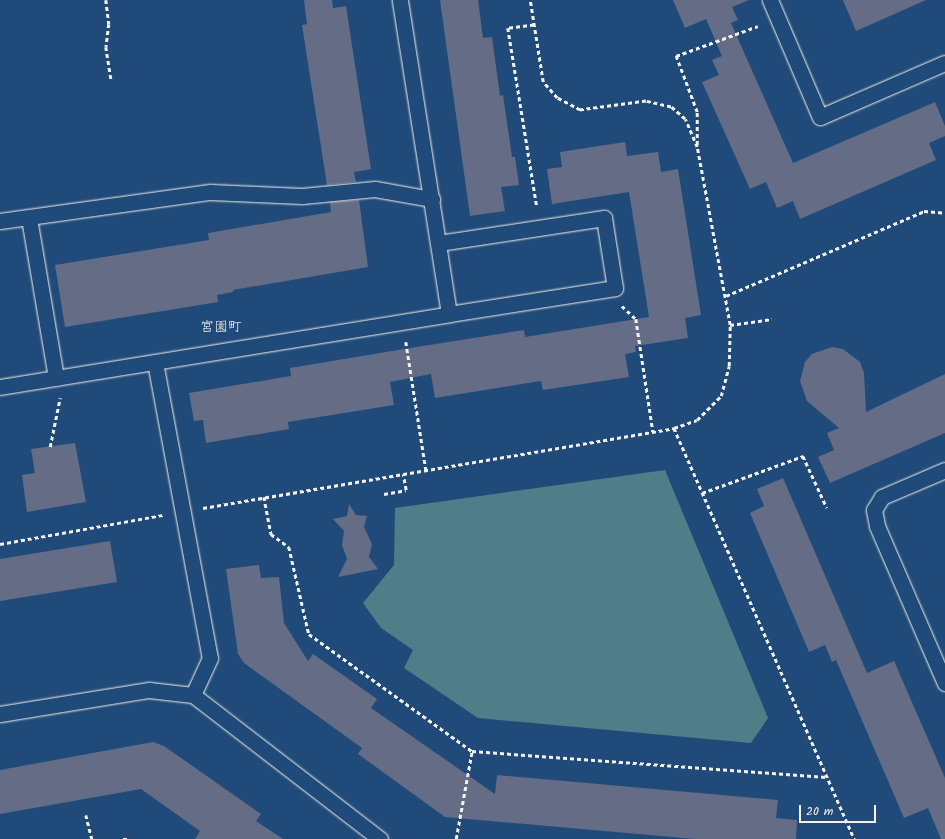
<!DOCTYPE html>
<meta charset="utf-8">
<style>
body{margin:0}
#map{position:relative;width:945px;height:839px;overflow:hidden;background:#1f4a7a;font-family:Kalam,"Klee One",sans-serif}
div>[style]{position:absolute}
.green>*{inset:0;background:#4f7e88}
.building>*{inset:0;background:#646d85}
.path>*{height:2.5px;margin-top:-1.25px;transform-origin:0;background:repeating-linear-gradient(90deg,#f4f1e8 0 4px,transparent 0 7px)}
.roads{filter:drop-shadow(0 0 1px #f4f1e8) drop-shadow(0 0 1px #f4f1e8)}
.lane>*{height:15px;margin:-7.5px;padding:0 7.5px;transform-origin:7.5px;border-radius:7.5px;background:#1f4a7a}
span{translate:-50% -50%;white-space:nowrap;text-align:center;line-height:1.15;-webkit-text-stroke:3px #1f4a7a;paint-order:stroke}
.neighbourhood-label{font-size:14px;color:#f4f1e8}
.scale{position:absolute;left:799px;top:805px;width:77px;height:18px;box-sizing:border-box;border:2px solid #f4f1e8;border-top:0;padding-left:5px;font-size:12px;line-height:14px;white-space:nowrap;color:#f4f1e8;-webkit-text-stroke:3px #1f4a7a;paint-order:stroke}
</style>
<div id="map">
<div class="green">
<i style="clip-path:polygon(665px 470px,768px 718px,751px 743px,478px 718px,404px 668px,413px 650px,381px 628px,363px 603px,394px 565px,395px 508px)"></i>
</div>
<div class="building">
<i style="clip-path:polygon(304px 0,332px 0,333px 8px,346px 6px,371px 169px,354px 172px,356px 182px,327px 185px,302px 25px,307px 24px)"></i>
<i style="clip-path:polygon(440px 0,478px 0,483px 38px,492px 37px,500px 96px,503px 95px,512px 157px,515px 157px,519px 185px,501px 187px,505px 211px,470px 216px)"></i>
<i style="clip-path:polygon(673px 0,749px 0,732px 7px,738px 20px,731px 23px,793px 163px,935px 102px,945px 126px,945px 136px,929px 143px,936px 160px,800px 219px,793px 201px,777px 208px,766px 182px,750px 189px,702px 82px,719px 75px,712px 60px,722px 56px,706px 19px,685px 28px)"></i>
<i style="clip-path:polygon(843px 0,926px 0,856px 31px)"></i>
<i style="clip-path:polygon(625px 142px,627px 156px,658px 152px,661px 172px,678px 169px,701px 315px,685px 318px,688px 338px,635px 346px,636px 352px,625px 354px,629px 377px,543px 390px,541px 381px,435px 398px,431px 374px,390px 382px,394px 405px,288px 422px,289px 429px,206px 443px,203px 420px,194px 421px,189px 393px,291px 376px,290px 368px,404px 349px,524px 330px,525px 337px,649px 317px,629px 192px,552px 204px,547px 169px,562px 167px,560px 152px)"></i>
<i style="clip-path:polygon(359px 200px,368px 267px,233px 290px,233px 292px,217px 295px,218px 302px,65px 327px,55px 265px,209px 240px,208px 233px,331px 212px,330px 202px)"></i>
<i style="clip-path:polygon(832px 347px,843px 349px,860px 362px,864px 373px,866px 412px,945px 374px,945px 433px,830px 483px,818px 457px,834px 450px,827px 433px,839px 428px,807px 401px,800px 381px,805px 362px,812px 354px)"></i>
<i style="clip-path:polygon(75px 443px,86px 502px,27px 512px,22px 475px,35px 473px,31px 449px)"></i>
<i style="clip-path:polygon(783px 478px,867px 673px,894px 661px,945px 778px,945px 839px,941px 839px,928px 808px,904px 818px,836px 660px,832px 662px,825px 645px,809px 652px,750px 513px,764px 506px,757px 489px)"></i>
<i style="clip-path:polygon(349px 504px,356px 515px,367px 516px,364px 527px,372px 544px,369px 557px,378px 569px,338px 577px,347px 559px,342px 545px,344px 531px,333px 519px,347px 516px)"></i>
<i style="clip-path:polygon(110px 541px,117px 582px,0 601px,0 559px)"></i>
<i style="clip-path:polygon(259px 565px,261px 578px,279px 577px,284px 623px,308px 661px,313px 654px,377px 699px,371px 708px,495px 794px,497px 775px,778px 800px,776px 818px,797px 820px,796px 839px,695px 839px,445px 817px,358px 754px,362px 748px,244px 663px,238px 654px,226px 569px)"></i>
<i style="clip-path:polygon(153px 742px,164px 746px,261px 814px,256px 821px,283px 839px,195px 839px,200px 831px,141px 789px,0 814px,0 770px)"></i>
</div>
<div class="path">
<i style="left:106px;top:0;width:24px;rotate:83deg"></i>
<i style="left:109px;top:24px;width:23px;rotate:97deg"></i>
<i style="left:106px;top:47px;width:33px;rotate:81deg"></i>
<i style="left:534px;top:25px;width:26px;rotate:173deg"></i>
<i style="left:508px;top:28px;width:181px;rotate:80.8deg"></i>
<i style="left:697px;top:145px;width:33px;rotate:-90deg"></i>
<i style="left:697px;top:112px;width:60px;rotate:-110.6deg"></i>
<i style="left:676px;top:56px;width:87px;rotate:-20.1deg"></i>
<i style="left:726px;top:296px;width:215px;rotate:-23.2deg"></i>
<i style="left:924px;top:211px;width:21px;rotate:5deg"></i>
<i style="left:622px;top:306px;width:19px;rotate:43deg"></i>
<i style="left:636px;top:319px;width:114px;rotate:81.4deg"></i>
<i style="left:730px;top:325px;width:42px;rotate:-8.1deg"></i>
<i style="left:406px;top:342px;width:130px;rotate:81.1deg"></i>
<i style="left:674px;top:428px;width:449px;rotate:66.3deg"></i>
<i style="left:50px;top:447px;width:50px;rotate:-78.5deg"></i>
<i style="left:702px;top:493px;width:108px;rotate:-20.1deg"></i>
<i style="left:803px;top:456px;width:57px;rotate:65.2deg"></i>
<i style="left:384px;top:494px;width:22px;rotate:-10deg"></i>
<i style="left:406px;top:490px;width:16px;rotate:-101deg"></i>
<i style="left:264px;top:497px;width:38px;rotate:79deg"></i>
<i style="left:271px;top:534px;width:22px;rotate:36deg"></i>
<i style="left:289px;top:547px;width:89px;rotate:77.1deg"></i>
<i style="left:309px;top:634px;width:201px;rotate:35.7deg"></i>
<i style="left:472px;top:751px;width:355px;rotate:4.2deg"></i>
<i style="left:203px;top:508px;width:478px;rotate:-9.6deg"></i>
<i style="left:674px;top:428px;width:24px;rotate:-19deg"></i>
<i style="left:697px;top:420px;width:34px;rotate:-45deg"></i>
<i style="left:721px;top:396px;width:31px;rotate:-75deg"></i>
<i style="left:729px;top:366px;width:41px;rotate:-88.6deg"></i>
<i style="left:730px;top:325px;width:181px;rotate:-100.5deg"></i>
<i style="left:697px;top:147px;width:30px;rotate:-113deg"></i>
<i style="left:685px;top:119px;width:18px;rotate:-139deg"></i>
<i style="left:671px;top:107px;width:26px;rotate:-167deg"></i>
<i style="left:646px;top:101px;width:67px;rotate:172.2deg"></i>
<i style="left:580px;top:110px;width:26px;rotate:-152deg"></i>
<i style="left:557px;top:98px;width:21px;rotate:-131deg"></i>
<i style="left:543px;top:82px;width:83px;rotate:-99deg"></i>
<i style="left:0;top:544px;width:166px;rotate:-10.1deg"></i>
<i style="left:86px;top:815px;width:25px;rotate:76deg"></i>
<i style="left:123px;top:839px;width:4px"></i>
<i style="left:456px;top:839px;width:89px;rotate:-79.7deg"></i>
</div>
<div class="roads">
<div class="lane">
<i style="left:770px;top:0;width:127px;rotate:66.9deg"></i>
<i style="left:820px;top:117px;width:136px;rotate:-23.4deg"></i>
<i style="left:29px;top:218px;width:162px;rotate:80.4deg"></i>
<i style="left:0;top:221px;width:212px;rotate:-7.9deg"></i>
<i style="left:210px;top:192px;width:92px;rotate:2.5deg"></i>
<i style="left:302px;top:196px;width:73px;rotate:-5.5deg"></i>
<i style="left:375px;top:189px;width:58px;rotate:10deg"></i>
<i style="left:439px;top:243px;width:167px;rotate:-8.6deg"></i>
<i style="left:604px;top:218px;width:71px;rotate:81.1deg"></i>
<i style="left:615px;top:288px;width:168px;rotate:171.1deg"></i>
<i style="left:155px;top:362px;width:301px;rotate:79.5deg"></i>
<i style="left:210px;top:658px;width:41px;rotate:114.7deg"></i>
<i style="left:0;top:387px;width:455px;rotate:-9.2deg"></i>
<i style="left:449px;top:314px;width:318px;rotate:-98.9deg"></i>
<i style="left:945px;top:470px;width:69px;rotate:156.8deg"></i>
<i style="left:882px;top:497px;width:15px;rotate:122deg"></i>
<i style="left:874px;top:510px;width:16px;rotate:79deg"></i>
<i style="left:877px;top:526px;width:171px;rotate:66.6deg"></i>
<i style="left:0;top:714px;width:151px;rotate:-9.2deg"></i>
<i style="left:149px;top:690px;width:44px;rotate:6.5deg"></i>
<i style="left:193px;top:695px;width:236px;rotate:37.6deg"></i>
</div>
</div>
<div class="neighbourhood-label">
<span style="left:221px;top:327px">宮園町</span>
</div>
<div class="scale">20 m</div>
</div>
